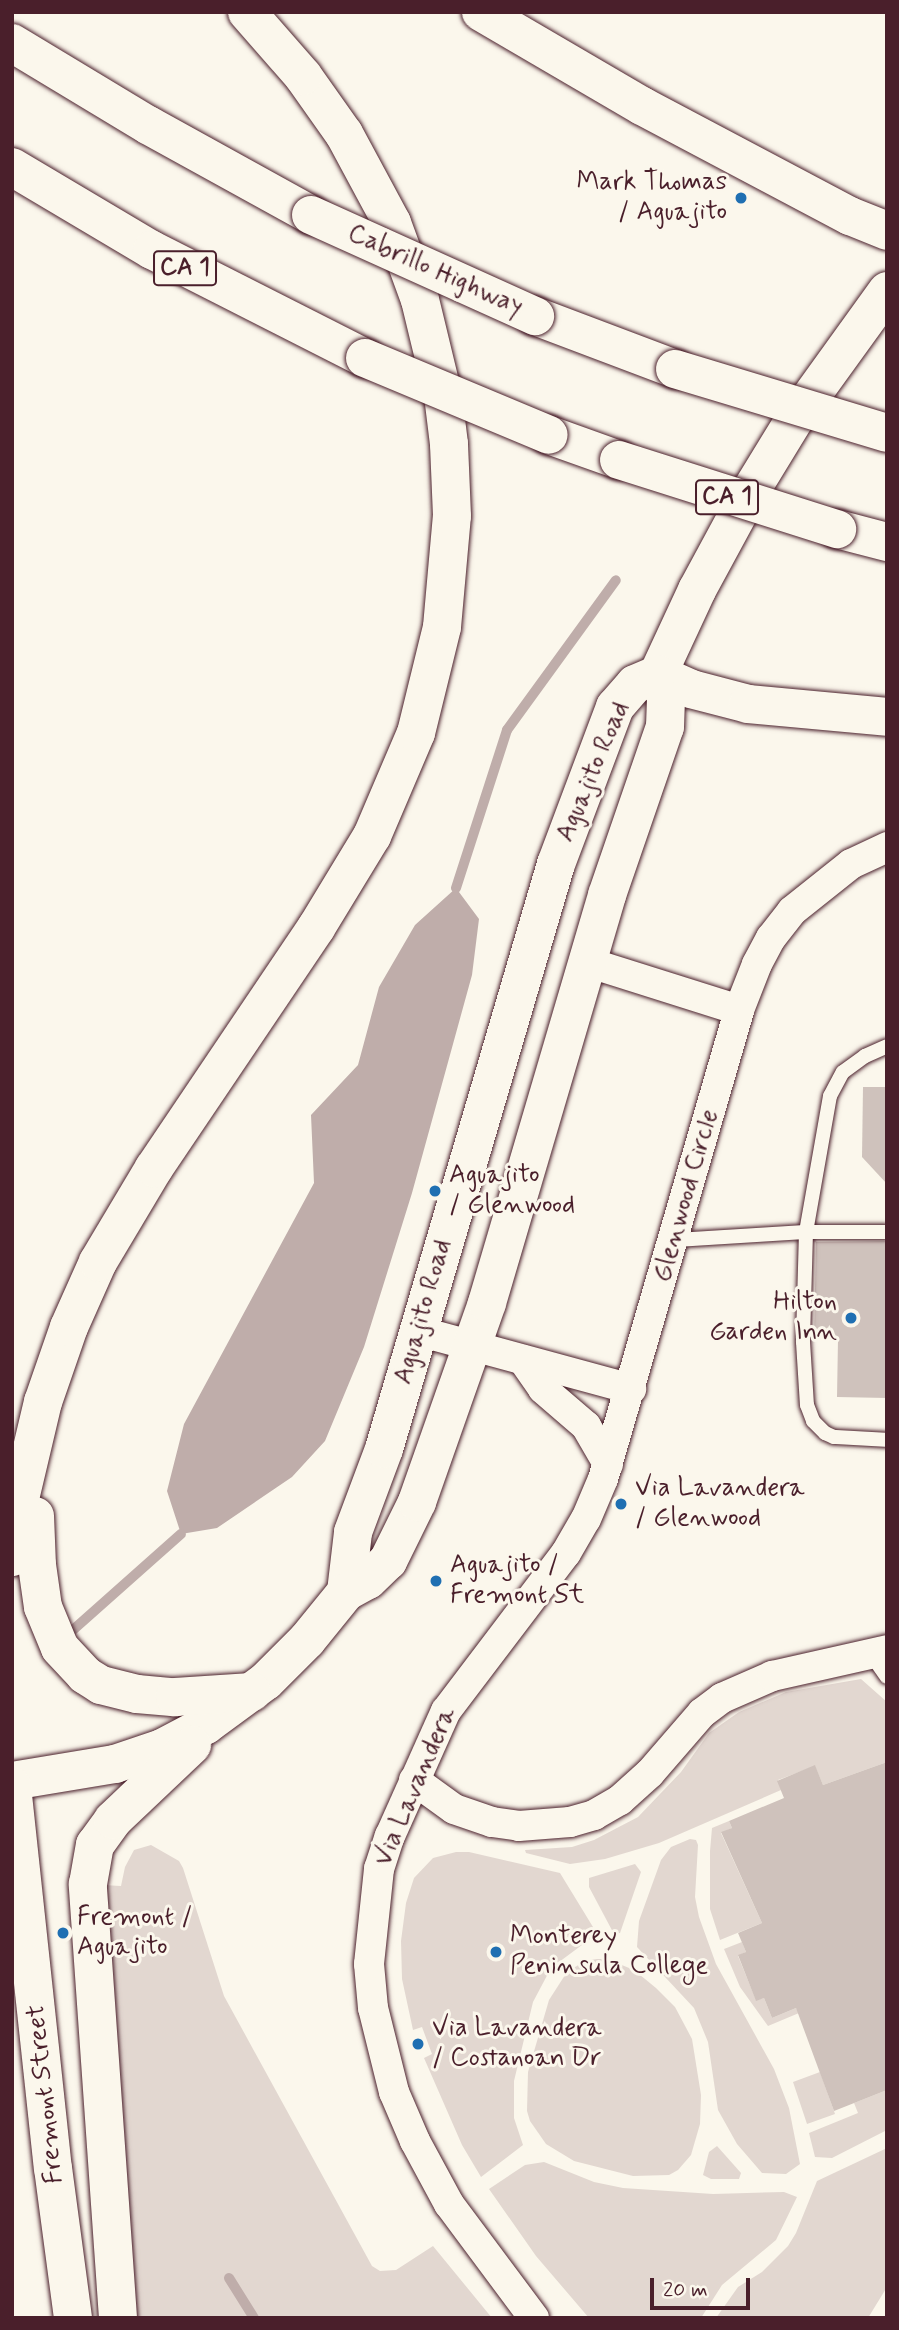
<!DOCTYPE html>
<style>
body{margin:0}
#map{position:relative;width:899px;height:2330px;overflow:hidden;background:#fbf7ec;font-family:Mynerve,sans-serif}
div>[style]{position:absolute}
.green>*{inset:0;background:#e2d7d0}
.water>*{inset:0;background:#bfadaa}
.stream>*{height:10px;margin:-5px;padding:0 5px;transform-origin:5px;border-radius:5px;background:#bfadaa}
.building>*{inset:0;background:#cfc2bc}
.roads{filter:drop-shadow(0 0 2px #4a1f2b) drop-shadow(0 0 2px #4a1f2b)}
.lane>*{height:14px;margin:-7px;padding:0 7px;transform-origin:7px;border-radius:7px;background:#fbf7ec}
.street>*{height:30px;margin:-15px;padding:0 15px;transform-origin:15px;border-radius:15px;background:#fbf7ec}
.secondary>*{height:38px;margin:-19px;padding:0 19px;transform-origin:19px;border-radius:19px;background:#fbf7ec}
.primary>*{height:38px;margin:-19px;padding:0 19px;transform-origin:19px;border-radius:19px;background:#fbf7ec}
.highway>*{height:38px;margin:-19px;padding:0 19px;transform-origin:19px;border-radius:19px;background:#fbf7ec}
.bridges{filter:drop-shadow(0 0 2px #4a1f2b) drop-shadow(0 0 2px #4a1f2b)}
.highway-bridge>*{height:38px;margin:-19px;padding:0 19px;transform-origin:19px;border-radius:19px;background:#fbf7ec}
.dots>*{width:19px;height:19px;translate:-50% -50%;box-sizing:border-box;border:4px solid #fbf7ec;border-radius:50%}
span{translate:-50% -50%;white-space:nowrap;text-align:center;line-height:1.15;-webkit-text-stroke:6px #fbf7ec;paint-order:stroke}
.shield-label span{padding:2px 5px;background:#fbf7ec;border:2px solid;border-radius:5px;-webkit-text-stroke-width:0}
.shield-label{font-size:24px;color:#4a1f2b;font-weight:700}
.poi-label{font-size:26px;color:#4a1f2b}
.right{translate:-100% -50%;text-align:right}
.left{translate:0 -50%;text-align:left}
.street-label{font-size:26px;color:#4a1f2b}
.frame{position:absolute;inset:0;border:14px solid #4a1f2b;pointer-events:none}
.scale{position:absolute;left:650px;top:2278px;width:100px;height:32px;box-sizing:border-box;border:4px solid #4a1f2b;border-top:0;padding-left:9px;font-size:21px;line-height:24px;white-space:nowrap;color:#4a1f2b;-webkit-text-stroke:5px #fbf7ec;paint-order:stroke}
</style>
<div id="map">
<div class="green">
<i style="clip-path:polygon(861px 1679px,887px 1702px,887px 1762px,823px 1785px,815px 1766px,778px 1780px,781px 1790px,659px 1843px,605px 1859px,570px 1864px,526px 1853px,525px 1850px,572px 1847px,594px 1840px,638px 1817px,681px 1772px,709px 1733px,739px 1712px,786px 1692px)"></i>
<i style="clip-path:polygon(729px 1821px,732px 1828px,721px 1833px,762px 1923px,720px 1940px,710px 1909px,710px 1851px,712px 1828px)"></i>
<i style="clip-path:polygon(690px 1839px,696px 1840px,698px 1845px,695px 1897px,699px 1917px,716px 1964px,774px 2069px,789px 2108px,800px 2164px,786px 2174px,762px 2173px,737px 2144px,718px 2110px,708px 2042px,694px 2008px,637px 1947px,639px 1921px,661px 1860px,671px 1847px)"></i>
<i style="clip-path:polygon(151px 1845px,179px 1861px,183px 1868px,224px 1996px,372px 2266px,380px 2271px,396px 2270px,433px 2246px,492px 2318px,132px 2318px,102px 1885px,121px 1886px,125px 1867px,134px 1850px)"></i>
<i style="clip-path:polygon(456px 1852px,469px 1852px,560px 1873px,593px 1927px,590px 1939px,551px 1968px,533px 2002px,514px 2081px,514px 2118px,523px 2145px,481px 2177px,462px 2145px,424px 2058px,432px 2054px,422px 2027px,413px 2030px,402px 1979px,401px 1941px,406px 1903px,414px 1878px,433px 1858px)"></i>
<i style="clip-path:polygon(635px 1864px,641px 1872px,620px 1933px,614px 1934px,589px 1887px,589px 1878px)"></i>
<i style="clip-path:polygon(742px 1942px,746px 1952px,738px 1956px,756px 2000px,764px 1998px,772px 2018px,796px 2008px,799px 2013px,768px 2026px,740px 1987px,724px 1949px)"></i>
<i style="clip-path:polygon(597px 1959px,607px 1959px,634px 1970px,656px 1988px,675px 2007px,692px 2039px,701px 2095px,700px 2124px,691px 2155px,678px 2170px,669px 2175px,633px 2176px,574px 2161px,546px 2144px,530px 2121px,527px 2111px,528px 2072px,549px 2000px,567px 1972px,585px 1961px)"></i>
<i style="clip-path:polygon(820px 2072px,835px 2114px,807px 2124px,793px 2082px)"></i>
<i style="clip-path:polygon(887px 2090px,887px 2130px,832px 2158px,815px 2157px,809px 2133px,858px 2113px,854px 2103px)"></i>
<i style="clip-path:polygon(717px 2146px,741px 2173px,739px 2179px,711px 2179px,703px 2175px,709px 2152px)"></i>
<i style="clip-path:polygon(887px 2148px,887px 2287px,868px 2318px,716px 2318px,738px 2287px,762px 2272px,788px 2246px,796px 2233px,817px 2181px)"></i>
<i style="clip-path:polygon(544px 2162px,594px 2182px,623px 2188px,713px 2194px,784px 2192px,797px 2197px,776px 2240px,722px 2285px,701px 2318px,589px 2318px,536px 2256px,489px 2189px,525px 2165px)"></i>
</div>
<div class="water">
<i style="clip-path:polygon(456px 888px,479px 919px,472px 975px,412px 1193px,364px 1347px,325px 1441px,292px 1477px,217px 1528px,181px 1534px,167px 1491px,184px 1424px,314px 1183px,311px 1115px,358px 1065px,379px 987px,415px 925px)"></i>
</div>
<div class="stream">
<i style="left:456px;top:888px;width:166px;rotate:-72.1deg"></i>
<i style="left:507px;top:730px;width:185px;rotate:-54deg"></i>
<i style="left:65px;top:1637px;width:155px;rotate:-41.6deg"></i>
<i style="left:229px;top:2278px;width:47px;rotate:58deg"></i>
</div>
<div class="building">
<i style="clip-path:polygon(863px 1087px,887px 1087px,887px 1184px,862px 1157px)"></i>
<i style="clip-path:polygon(887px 1241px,887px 1398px,837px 1397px,838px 1339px,814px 1338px,816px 1242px)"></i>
<i style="clip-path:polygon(887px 1762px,887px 2090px,834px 2111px,796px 2008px,772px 2018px,764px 1998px,756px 2001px,738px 1955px,746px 1952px,738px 1933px,762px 1923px,721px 1832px,732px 1828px,729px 1821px,784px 1798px,777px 1781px,815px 1765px,823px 1785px)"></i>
</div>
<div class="roads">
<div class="lane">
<i style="left:885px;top:1232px;width:79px;rotate:180deg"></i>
<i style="left:806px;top:1232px;width:138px;rotate:-80deg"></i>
<i style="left:830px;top:1096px;width:27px;rotate:-62deg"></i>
<i style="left:843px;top:1072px;width:27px;rotate:-36deg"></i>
<i style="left:865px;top:1056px;width:24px;rotate:-24deg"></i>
<i style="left:675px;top:1240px;width:131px;rotate:-3.5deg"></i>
<i style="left:806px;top:1232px;width:110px;rotate:91.6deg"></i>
<i style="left:803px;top:1342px;width:63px;rotate:86.4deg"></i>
<i style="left:807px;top:1405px;width:17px;rotate:69deg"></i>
<i style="left:813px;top:1421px;width:17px;rotate:45deg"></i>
<i style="left:825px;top:1433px;width:10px;rotate:24deg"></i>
<i style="left:834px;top:1437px;width:53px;rotate:3.2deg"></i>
<i style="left:870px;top:1653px;width:29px;rotate:55deg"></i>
</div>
<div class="street">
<i style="left:587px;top:962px;width:159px;rotate:17.5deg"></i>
<i style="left:418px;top:1331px;width:221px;rotate:15.2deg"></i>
<i style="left:523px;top:1360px;width:35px;rotate:55deg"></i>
<i style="left:543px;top:1389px;width:57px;rotate:40.7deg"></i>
<i style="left:586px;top:1426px;width:44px;rotate:59.9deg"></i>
<i style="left:414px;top:1780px;width:49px;rotate:35.9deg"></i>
<i style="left:454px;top:1809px;width:40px;rotate:18.9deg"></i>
<i style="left:492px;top:1822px;width:27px;rotate:8deg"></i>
<i style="left:519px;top:1826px;width:51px;rotate:-4.5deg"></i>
<i style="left:570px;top:1822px;width:25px;rotate:-16deg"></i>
<i style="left:594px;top:1815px;width:30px;rotate:-30deg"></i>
<i style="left:620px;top:1800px;width:40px;rotate:-42deg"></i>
<i style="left:650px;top:1773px;width:79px;rotate:-49.1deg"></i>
<i style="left:702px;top:1713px;width:25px;rotate:-37deg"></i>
<i style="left:722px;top:1698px;width:55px;rotate:-23.7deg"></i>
<i style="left:772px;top:1676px;width:118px;rotate:-12.7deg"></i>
<i style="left:534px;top:2318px;width:142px;rotate:-126.7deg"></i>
<i style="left:449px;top:2204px;width:72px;rotate:-118.4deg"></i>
<i style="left:415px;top:2141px;width:53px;rotate:-113.2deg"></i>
<i style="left:394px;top:2092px;width:87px;rotate:-104deg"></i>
<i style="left:373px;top:2008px;width:44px;rotate:-95.2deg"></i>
<i style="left:369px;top:1964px;width:96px;rotate:-84deg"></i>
<i style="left:379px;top:1869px;width:35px;rotate:-72deg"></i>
<i style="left:390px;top:1836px;width:137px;rotate:-65.9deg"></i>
<i style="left:446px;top:1711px;width:198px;rotate:-52.8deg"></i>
<i style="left:566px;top:1553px;width:39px;rotate:-60deg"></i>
<i style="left:586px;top:1519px;width:43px;rotate:-67deg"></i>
<i style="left:603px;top:1479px;width:488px;rotate:-73.8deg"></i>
<i style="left:739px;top:1010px;width:49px;rotate:-68.6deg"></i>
<i style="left:757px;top:964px;width:30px;rotate:-62deg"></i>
<i style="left:771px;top:938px;width:34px;rotate:-52deg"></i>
<i style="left:792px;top:911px;width:75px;rotate:-38.5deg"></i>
<i style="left:851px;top:864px;width:40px;rotate:-25deg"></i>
</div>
<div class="secondary">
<i style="left:481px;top:12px;width:186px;rotate:30.3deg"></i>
<i style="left:642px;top:106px;width:235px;rotate:27.9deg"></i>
<i style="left:850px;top:216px;width:40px;rotate:22deg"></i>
</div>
<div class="primary">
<i style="left:658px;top:674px;width:93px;rotate:-65.1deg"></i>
<i style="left:697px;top:590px;width:111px;rotate:-61.6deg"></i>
<i style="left:750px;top:492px;width:84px;rotate:-58.6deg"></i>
<i style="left:794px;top:420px;width:159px;rotate:-54.2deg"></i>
<i style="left:346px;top:1592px;width:60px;rotate:-83.3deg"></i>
<i style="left:353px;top:1532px;width:89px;rotate:-69.5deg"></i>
<i style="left:384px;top:1449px;width:610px;rotate:-73.62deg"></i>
<i style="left:556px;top:864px;width:168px;rotate:-69.4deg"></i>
<i style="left:615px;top:707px;width:30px;rotate:-49deg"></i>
<i style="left:635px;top:684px;width:25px;rotate:-23deg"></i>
<i style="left:12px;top:1781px;width:104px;rotate:-9.4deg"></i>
<i style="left:115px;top:1764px;width:50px;rotate:-18.8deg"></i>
<i style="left:162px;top:1748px;width:50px;rotate:-27.6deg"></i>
<i style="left:206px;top:1725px;width:74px;rotate:-36.3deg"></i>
<i style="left:266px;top:1681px;width:58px;rotate:-45deg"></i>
<i style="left:307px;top:1640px;width:62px;rotate:-50.9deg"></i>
<i style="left:346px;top:1592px;width:25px;rotate:-29deg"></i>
<i style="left:368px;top:1580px;width:28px;rotate:-44deg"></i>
<i style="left:388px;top:1561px;width:66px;rotate:-63.8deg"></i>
<i style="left:417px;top:1502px;width:211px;rotate:-70.6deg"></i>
<i style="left:487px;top:1303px;width:425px;rotate:-73.6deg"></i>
<i style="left:607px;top:895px;width:178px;rotate:-71deg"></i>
<i style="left:665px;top:727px;width:29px;rotate:-88deg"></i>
<i style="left:666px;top:698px;width:25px;rotate:-108deg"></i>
<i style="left:12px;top:1786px;width:384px;rotate:83.9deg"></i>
<i style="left:53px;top:2168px;width:151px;rotate:82.4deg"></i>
<i style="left:118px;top:2318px;width:435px;rotate:-94deg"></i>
<i style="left:88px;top:1884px;width:40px;rotate:-80deg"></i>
<i style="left:95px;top:1845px;width:31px;rotate:-54deg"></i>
<i style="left:113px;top:1820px;width:109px;rotate:-43.5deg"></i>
</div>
<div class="highway">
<i style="left:12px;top:43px;width:159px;rotate:31.1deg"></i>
<i style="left:148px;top:125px;width:186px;rotate:28.9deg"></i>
<i style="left:12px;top:167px;width:163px;rotate:30.7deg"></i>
<i style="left:152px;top:250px;width:239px;rotate:26.9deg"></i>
<i style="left:535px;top:316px;width:150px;rotate:20.7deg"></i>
<i style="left:549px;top:435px;width:74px;rotate:19.7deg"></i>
<i style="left:837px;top:529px;width:52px;rotate:14.6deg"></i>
<i style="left:658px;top:674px;width:36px;rotate:24deg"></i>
<i style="left:691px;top:689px;width:59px;rotate:14.7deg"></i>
<i style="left:748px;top:704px;width:140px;rotate:5.3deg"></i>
<i style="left:35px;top:1516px;width:49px;rotate:87.7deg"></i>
<i style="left:37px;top:1565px;width:42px;rotate:81.9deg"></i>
<i style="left:43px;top:1607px;width:44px;rotate:67.5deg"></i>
<i style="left:60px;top:1648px;width:37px;rotate:47deg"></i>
<i style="left:85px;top:1675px;width:19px;rotate:32deg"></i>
<i style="left:101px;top:1685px;width:37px;rotate:14deg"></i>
<i style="left:137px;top:1694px;width:38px;rotate:5deg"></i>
<i style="left:175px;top:1697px;width:77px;rotate:-3.7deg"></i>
<i style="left:12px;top:1557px;width:59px;rotate:-82.1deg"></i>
<i style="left:20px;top:1499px;width:100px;rotate:-76.7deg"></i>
<i style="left:43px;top:1402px;width:79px;rotate:-70.9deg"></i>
<i style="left:69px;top:1327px;width:71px;rotate:-66deg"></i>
<i style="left:98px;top:1262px;width:109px;rotate:-59.2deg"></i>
<i style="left:154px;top:1168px;width:290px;rotate:-56deg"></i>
<i style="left:316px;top:928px;width:108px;rotate:-58.7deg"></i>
<i style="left:372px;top:836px;width:112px;rotate:-66.9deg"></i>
<i style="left:416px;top:733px;width:109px;rotate:-76.2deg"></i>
<i style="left:442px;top:627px;width:111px;rotate:-84.9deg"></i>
<i style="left:452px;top:516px;width:72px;rotate:-92.4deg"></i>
<i style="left:449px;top:444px;width:49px;rotate:-97deg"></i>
<i style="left:443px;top:395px;width:98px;rotate:-103.6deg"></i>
<i style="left:420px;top:300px;width:82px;rotate:-110deg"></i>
<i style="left:392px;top:223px;width:101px;rotate:-118.3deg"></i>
<i style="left:344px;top:134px;width:71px;rotate:-125.3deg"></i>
<i style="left:303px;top:76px;width:85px;rotate:-131.2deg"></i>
</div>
</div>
<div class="bridges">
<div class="highway-bridge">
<i style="left:311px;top:215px;width:246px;rotate:24.3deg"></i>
<i style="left:365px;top:358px;width:199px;rotate:22.7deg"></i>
<i style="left:675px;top:369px;width:221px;rotate:16.8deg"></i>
<i style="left:619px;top:460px;width:229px;rotate:17.6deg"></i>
</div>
</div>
<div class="dots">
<i style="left:741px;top:198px;background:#1f6fb2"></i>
<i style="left:435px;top:1191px;background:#1f6fb2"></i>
<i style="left:851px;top:1318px;background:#1f6fb2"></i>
<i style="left:621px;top:1504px;background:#1f6fb2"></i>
<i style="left:436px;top:1581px;background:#1f6fb2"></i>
<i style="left:63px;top:1933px;background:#1f6fb2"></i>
<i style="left:496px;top:1952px;background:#1f6fb2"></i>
<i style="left:418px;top:2044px;background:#1f6fb2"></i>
</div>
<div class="shield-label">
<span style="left:185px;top:268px">CA 1</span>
<span style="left:727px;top:497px">CA 1</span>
</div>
<div class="poi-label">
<span class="right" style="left:727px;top:198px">Mark Thomas<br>/ Aguajito</span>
<span class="left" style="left:449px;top:1191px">Aguajito<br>/ Glenwood</span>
<span class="right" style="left:837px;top:1318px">Hilton<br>Garden Inn</span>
<span class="left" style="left:635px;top:1504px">Via Lavandera<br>/ Glenwood</span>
<span class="left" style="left:450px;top:1581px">Aguajito /<br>Fremont St</span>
<span class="left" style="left:77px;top:1933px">Fremont /<br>Aguajito</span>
<span class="left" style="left:510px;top:1952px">Monterey<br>Peninsula College</span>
<span class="left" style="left:432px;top:2044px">Via Lavandera<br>/ Costanoan Dr</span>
</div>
<div class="street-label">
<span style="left:435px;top:271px;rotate:24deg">Cabrillo Highway</span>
<span style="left:594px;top:772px;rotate:-67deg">Aguajito Road</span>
<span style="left:687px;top:1196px;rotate:-74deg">Glenwood Circle</span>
<span style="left:424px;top:1312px;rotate:-74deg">Aguajito Road</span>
<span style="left:416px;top:1787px;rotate:-67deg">Via Lavandera</span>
<span style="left:46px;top:2094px;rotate:-96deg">Fremont Street</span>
</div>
<div class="frame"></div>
<div class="scale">20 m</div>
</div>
